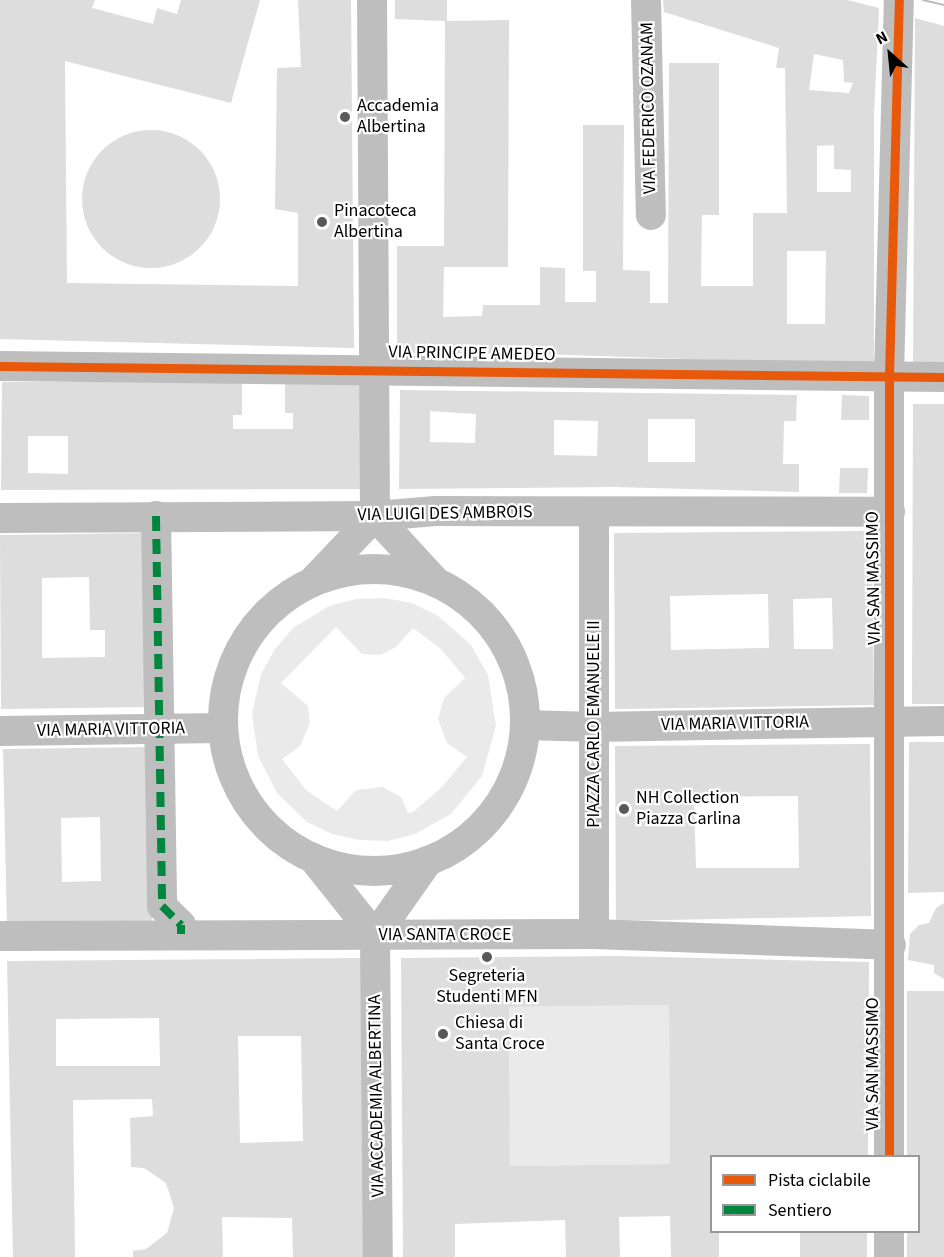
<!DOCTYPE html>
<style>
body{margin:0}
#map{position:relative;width:944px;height:1257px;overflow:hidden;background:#fff;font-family:"Source Sans 3",sans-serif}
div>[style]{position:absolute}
.green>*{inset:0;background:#eaeaea}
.building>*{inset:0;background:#ddd}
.round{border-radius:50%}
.minor>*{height:30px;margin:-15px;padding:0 15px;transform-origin:15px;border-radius:15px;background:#bebebe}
.minor>.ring{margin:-15px;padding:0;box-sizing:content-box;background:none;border:30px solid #bebebe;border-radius:50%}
.tram>*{height:1.5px;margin:-0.75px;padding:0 0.75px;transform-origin:0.75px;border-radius:0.75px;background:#bdbdbd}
.quiet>*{height:8px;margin-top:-4px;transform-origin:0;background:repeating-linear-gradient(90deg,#00873e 0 15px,transparent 0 23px)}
.cycleway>*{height:9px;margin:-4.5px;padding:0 4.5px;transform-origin:4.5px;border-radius:4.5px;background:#e8590c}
.dots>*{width:16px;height:16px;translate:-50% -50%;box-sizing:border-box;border:3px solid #fff;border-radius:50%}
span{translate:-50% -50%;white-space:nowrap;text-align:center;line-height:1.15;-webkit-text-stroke:4.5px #fff;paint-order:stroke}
.poi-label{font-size:18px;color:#000}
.left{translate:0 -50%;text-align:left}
.street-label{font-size:18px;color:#000}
.legend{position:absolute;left:710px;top:1155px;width:210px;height:78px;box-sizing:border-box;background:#fff;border:2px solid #999;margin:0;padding:8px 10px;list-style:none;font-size:18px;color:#000}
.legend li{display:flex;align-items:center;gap:12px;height:30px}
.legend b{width:30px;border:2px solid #999}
.north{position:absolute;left:860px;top:24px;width:60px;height:60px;-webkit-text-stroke:4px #fff;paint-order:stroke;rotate:333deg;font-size:16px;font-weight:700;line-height:24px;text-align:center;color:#000}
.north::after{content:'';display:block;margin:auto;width:21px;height:27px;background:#000;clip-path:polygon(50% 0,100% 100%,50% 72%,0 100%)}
</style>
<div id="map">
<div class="green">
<i style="clip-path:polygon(evenodd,384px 598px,412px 603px,437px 615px,471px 645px,488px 675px,496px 726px,482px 776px,451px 814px,415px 834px,388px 841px,360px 840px,332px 834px,307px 822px,277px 793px,258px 756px,252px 714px,261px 674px,275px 649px,293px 628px,329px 606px,356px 599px,384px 598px,336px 627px,362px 654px,380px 655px,396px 647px,413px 628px,441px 649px,465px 678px,444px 698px,438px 719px,447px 743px,467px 757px,442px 787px,413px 812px,408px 813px,401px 797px,383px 787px,356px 790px,337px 811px,306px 790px,282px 759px,300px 746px,310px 723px,308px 706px,281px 683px,336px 627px)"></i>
<i style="clip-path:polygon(669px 1005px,670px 1164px,510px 1166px,509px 1007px)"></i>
</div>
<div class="building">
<i style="clip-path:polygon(0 0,95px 0,92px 8px,153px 24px,157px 8px,177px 14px,181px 0,260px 0,231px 103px,65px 61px,67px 283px,298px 286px,298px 213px,275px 209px,277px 68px,301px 67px,298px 0,351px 0,354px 348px,0 339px)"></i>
<i style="clip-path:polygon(evenodd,395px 0,447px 0,447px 21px,509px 20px,508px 267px,444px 267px,443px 317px,482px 316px,483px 305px,540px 305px,540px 267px,565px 268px,565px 302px,596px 302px,596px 271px,583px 271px,583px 125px,624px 125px,623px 270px,650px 271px,650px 303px,668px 303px,669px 63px,719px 63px,719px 215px,702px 215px,701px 286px,753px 286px,753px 213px,787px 213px,785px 68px,776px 68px,779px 48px,664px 12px,663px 0,847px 0,879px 8px,874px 116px,874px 365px,539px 354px,397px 353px,397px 246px,444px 246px,445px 21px,395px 19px,395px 0,814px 54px,843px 60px,844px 82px,853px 83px,849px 93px,809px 90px,814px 54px,395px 0,834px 145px,834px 169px,851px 170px,851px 192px,817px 192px,817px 146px,834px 145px,395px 0,787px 251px,826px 251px,825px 324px,787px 324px,787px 251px)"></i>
<i style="clip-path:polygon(915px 18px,944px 26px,944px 367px,913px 367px)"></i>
<i class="round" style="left:82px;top:130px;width:138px;height:138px"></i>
<i style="clip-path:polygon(evenodd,2px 382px,242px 382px,242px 415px,233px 415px,233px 429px,293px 429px,293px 413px,285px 413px,285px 384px,366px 384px,366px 489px,1px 490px,2px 382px,28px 436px,68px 436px,68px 474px,28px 473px,28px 436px)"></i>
<i style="clip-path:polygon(evenodd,400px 390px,797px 395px,796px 421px,784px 421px,783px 464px,799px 464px,799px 492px,614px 487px,399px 489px,400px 390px,430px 411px,476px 414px,475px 443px,430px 442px,430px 411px,400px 390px,648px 419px,695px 419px,695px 462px,648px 462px,648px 419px,400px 390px,554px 420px,598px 421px,597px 456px,554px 455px,554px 420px)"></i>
<i style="clip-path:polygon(842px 395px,869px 396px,869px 420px,841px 420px)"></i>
<i style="clip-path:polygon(913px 404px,944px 404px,944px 704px,912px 704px)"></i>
<i style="clip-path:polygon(840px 468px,868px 468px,867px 493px,839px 493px)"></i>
<i style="clip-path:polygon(evenodd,872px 531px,874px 705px,615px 709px,614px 533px,872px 531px,768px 594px,769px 648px,671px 650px,670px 596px,768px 594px,872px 531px,832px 598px,833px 649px,794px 649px,793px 599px,832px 598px)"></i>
<i style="clip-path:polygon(evenodd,150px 533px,151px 707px,1px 709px,0 535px,150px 533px,89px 577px,90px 630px,105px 630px,105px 657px,42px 658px,42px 578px,89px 577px)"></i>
<i style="clip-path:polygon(909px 742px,944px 742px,944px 892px,908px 893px)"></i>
<i style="clip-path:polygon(evenodd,870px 744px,871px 916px,616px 921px,615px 746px,870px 744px,798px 796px,799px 868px,696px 868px,694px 797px,798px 796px)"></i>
<i style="clip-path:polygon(evenodd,151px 747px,152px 925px,7px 926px,3px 749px,151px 747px,100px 817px,101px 881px,62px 882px,61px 818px,100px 817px)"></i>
<i style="clip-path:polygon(944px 903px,944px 979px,934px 973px,934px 965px,908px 960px,910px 934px,919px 925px,929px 923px,936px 908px)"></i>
<i style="clip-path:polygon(evenodd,616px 956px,869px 962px,868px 1156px,711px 1156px,711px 1232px,719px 1232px,719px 1257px,671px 1257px,670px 1216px,619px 1217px,620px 1257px,566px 1257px,565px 1220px,455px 1224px,455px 1257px,403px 1257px,401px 958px,616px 956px,669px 1005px,670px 1164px,510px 1166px,509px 1007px,669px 1005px)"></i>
<i style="clip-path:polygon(evenodd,362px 958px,366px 1257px,293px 1257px,292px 1218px,222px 1217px,223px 1257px,133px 1257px,133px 1251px,146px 1249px,167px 1233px,174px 1208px,166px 1183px,144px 1168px,131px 1167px,130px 1118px,153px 1116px,152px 1099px,73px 1100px,75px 1257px,13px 1257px,7px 961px,362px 958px,159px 1018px,160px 1066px,56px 1066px,56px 1019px,159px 1018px,362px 958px,238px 1036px,301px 1036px,303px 1141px,240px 1143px,238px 1036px)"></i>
<i style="clip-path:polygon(907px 991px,944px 991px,944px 1257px,907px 1257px,907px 1232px,918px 1232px,918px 1156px,907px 1156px)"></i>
<i style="clip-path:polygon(800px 1232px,867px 1232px,867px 1257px,800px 1257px)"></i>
</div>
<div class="minor">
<i style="left:646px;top:0;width:215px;rotate:88.7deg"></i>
<i style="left:0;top:366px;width:944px;rotate:0.67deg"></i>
<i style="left:156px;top:516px;width:390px;rotate:89.1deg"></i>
<i style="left:162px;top:906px;width:27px;rotate:45deg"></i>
<i style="left:181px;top:925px;width:9px;rotate:90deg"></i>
<i style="left:375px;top:516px;width:87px;rotate:47.3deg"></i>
<i style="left:0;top:518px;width:375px;rotate:-0.3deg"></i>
<i style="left:375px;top:516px;width:61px;rotate:-4.7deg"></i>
<i style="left:436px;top:511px;width:454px;rotate:0.1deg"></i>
<i class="ring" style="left:223px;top:569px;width:272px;height:272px"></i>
<i style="left:313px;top:581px;width:90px;rotate:-46.4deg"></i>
<i style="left:375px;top:516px;width:516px;rotate:-90.33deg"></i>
<i style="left:525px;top:725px;width:69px;rotate:1.7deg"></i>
<i style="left:594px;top:727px;width:350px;rotate:-1deg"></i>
<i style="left:0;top:731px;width:223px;rotate:-0.8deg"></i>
<i style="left:313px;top:858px;width:100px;rotate:51.5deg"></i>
<i style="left:375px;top:936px;width:321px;rotate:89.5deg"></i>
<i style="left:594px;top:934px;width:420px;rotate:-90deg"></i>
<i style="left:0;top:936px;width:594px;rotate:-0.19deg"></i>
<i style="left:594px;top:934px;width:297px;rotate:2.1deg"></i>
<i style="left:375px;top:936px;width:92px;rotate:-54.8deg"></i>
<i style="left:889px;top:1156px;width:780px;rotate:-90deg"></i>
<i style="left:889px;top:376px;width:376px;rotate:-88.5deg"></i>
<i style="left:889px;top:1257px;width:25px;rotate:-90deg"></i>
</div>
<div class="tram">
<i style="left:923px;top:0;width:22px;rotate:13deg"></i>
</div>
<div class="quiet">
<i style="left:156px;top:516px;width:390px;rotate:89.1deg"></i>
<i style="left:162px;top:906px;width:27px;rotate:45deg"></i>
<i style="left:181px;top:925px;width:9px;rotate:90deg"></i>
</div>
<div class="cycleway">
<i style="left:0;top:366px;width:944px;rotate:0.67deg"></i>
<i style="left:889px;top:1156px;width:780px;rotate:-90deg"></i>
<i style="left:889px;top:376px;width:376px;rotate:-88.5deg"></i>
</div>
<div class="dots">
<i style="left:345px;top:117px;background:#595959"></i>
<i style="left:322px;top:222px;background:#595959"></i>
<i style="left:624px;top:809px;background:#595959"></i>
<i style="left:487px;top:957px;background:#595959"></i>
<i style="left:443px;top:1034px;background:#595959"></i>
</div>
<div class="poi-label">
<span class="left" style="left:357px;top:117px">Accademia<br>Albertina</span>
<span class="left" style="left:334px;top:222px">Pinacoteca<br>Albertina</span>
<span class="left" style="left:636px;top:809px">NH Collection<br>Piazza Carlina</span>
<span style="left:487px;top:987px">Segreteria<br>Studenti MFN</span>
<span class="left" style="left:455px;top:1034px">Chiesa di<br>Santa Croce</span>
</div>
<div class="street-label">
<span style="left:649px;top:108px;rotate:-91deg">VIA FEDERICO OZANAM</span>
<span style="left:472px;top:354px;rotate:1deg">VIA PRINCIPE AMEDEO</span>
<span style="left:445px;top:514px;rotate:-1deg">VIA LUIGI DES AMBROIS</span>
<span style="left:874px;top:578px;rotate:-91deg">VIA SAN MASSIMO</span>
<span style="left:594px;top:724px;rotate:-90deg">PIAZZA CARLO EMANUELE II</span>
<span style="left:735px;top:724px;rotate:-1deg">VIA MARIA VITTORIA</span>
<span style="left:111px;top:730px;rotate:-1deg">VIA MARIA VITTORIA</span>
<span style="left:445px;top:935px">VIA SANTA CROCE</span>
<span style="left:873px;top:1064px;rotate:-90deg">VIA SAN MASSIMO</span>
<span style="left:377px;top:1096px;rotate:-91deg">VIA ACCADEMIA ALBERTINA</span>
</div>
<ul class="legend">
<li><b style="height:8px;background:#e8590c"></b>Pista ciclabile</li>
<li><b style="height:8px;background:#00873e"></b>Sentiero</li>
</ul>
<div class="north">N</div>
</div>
